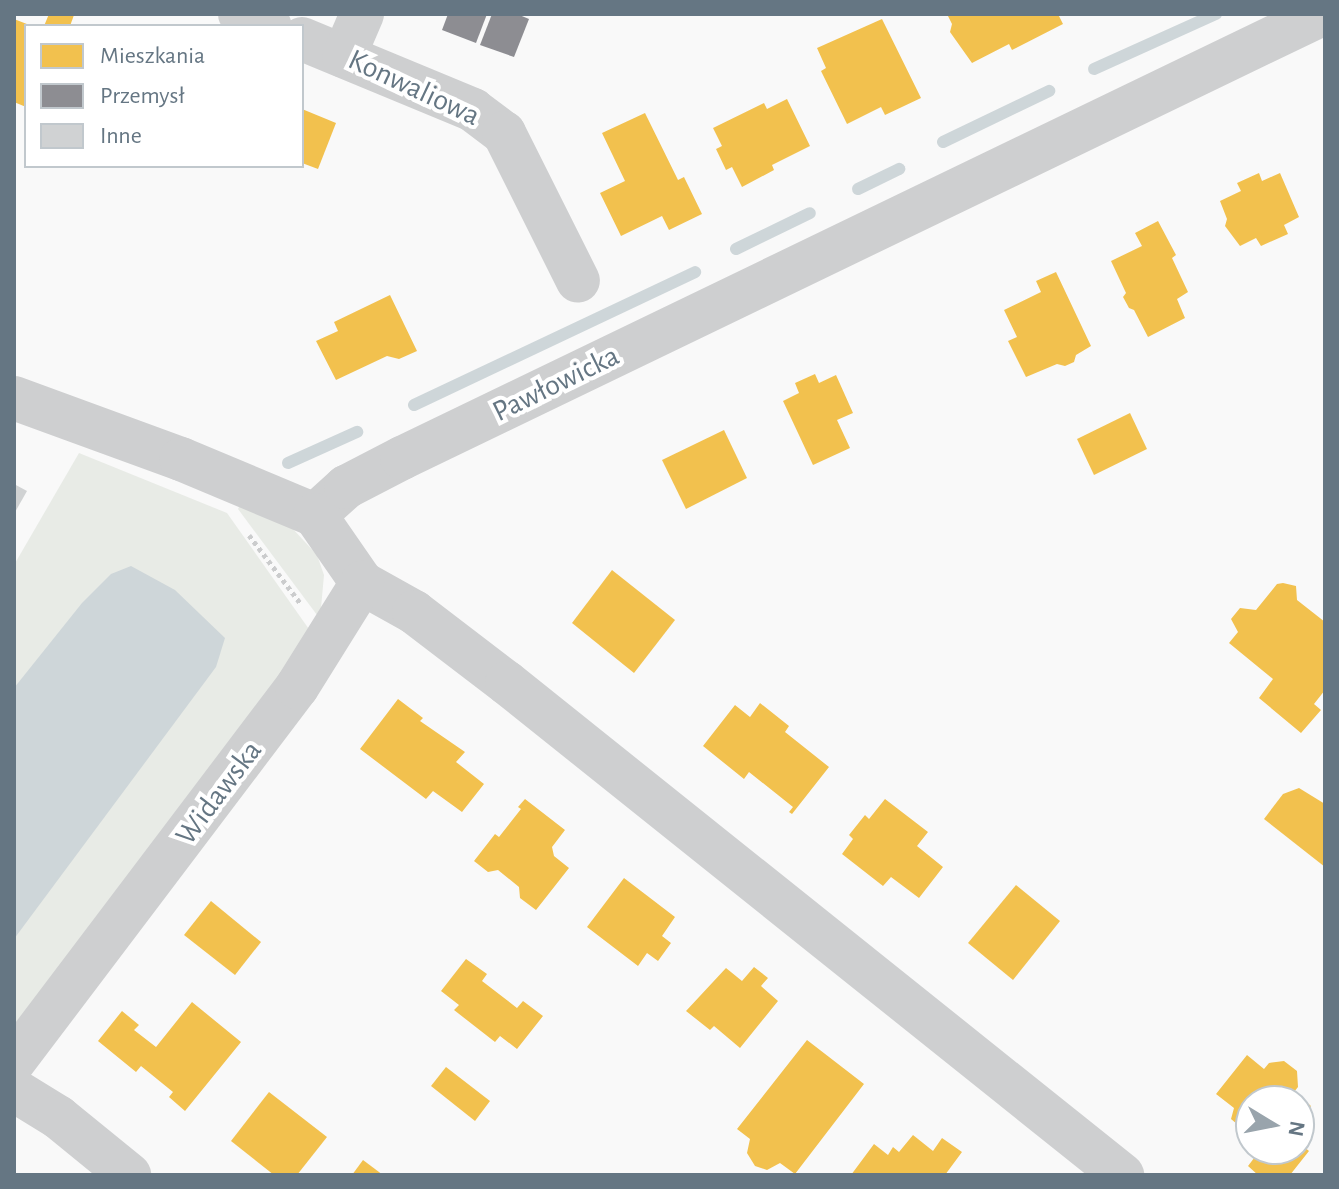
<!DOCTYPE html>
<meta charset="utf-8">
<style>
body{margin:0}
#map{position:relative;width:1339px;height:1189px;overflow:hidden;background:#f9f9f9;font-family:"Alegreya Sans",sans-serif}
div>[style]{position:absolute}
.green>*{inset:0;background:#e8ebe6}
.water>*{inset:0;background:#ced6d9}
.homes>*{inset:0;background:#f2c14e}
.industry>*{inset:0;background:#8d8d92}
.stream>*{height:12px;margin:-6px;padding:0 6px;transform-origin:6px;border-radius:6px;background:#ced6d9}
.building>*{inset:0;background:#d0d2d3}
.path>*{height:5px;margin-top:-2.5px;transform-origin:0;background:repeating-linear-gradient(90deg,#cbcccd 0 4px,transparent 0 8px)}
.minor>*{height:44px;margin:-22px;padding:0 22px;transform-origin:22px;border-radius:22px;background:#cecfd0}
span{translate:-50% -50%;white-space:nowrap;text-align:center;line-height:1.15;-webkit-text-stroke:8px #fff;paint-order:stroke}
.street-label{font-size:30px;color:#657683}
.frame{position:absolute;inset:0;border:16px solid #657683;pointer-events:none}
.legend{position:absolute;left:24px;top:24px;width:280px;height:144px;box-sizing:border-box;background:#fff;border:2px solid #c1c8cd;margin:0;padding:10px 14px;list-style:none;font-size:24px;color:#657683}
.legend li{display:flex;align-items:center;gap:16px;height:40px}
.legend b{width:40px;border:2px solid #c1c8cd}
.north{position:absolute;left:1235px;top:1085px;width:80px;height:80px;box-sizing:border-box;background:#fff;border:2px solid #c1c8cd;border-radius:50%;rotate:100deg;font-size:22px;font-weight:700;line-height:32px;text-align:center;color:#657683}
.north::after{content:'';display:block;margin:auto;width:28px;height:36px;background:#99a4ac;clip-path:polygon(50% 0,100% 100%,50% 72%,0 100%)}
</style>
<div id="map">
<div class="green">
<i style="clip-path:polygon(79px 453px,227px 513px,311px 632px,14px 1034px,14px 565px)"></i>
<i style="clip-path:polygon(240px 505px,293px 529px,317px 555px,324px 575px,320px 619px,238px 509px)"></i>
</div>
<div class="water">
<i style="clip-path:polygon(131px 566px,175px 590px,225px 638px,216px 667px,14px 939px,14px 688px,82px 603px,111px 574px)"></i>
</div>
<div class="homes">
<i style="clip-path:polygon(49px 14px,70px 14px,74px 15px,70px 26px,44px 26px)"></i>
<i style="clip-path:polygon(947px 14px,1058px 14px,1063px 24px,1012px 50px,1009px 44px,972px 63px,950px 32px,952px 24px)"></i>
<i style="clip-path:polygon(14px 19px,32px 26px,26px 26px,26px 107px,14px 102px)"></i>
<i style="clip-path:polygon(882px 19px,921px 98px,885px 115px,881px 107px,847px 124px,821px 71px,826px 68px,817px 48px)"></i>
<i style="clip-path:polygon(787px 99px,810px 146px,772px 165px,774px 170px,742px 187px,732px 167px,726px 170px,716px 149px,722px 146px,713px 128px,764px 103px,767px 109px)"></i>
<i style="clip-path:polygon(302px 109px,336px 123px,318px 169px,302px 163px)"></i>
<i style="clip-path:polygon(645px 113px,678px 180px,684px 177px,702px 214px,669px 230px,662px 216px,621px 236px,600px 193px,625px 181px,602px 133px)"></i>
<i style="clip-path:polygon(1259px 173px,1262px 181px,1280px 173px,1299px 217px,1284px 225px,1288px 234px,1261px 246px,1256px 238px,1240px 246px,1225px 226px,1227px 219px,1220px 201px,1241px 191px,1237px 183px)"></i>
<i style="clip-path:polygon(1158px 221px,1176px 255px,1172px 258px,1188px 292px,1177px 299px,1185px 318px,1148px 337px,1134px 310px,1129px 308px,1123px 297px,1126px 293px,1111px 261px,1142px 246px,1135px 233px)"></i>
<i style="clip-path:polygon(1056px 272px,1091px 346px,1076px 355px,1074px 362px,1065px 366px,1057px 364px,1026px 377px,1008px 341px,1017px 337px,1004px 310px,1041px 292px,1036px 281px)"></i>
<i style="clip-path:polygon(390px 295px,417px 351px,399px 359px,387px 356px,336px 380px,316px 341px,338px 331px,334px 322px)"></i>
<i style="clip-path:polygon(815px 374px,819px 383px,836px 375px,853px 413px,837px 420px,850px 448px,813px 465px,783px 401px,799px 393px,795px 383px)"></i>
<i style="clip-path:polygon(1130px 413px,1147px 449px,1094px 475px,1077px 439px)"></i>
<i style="clip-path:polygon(724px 430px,747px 478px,686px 509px,662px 460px)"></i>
<i style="clip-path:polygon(612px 570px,675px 620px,634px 673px,572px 623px)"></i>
<i style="clip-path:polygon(1283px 583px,1296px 586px,1297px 600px,1325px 622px,1325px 690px,1314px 704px,1321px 710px,1301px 733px,1259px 698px,1273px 679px,1229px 643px,1238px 632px,1231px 619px,1240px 608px,1256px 610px,1277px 584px)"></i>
<i style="clip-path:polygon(398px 699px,423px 718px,420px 721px,465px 752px,456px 762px,484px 784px,462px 812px,433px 791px,426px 799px,360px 749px)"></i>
<i style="clip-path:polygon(760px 703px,789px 726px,785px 732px,829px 767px,792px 814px,789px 812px,793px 807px,749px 772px,744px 779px,703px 746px,735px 705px,750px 717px)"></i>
<i style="clip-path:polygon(1299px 788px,1325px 804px,1325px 867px,1264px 819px,1283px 794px)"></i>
<i style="clip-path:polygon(525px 799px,565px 830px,552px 847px,554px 856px,569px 868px,536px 910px,520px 898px,519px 887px,498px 870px,488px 872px,474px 861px,495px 834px,499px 837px,521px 809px,518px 807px)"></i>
<i style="clip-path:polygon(885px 799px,928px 832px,917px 846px,943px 867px,919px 898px,891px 877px,883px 886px,842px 854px,853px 839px,849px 835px,865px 815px,869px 819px)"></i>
<i style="clip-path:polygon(624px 878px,675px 917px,662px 936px,671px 943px,658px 961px,647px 953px,638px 966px,587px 927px)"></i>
<i style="clip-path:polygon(1016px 885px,1060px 921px,1013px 980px,968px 943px)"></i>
<i style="clip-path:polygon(211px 901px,261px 942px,235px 975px,184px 935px)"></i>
<i style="clip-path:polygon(466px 959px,487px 974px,482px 981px,517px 1008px,523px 1001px,543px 1016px,517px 1049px,500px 1036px,495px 1042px,454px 1010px,459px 1005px,441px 991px)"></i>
<i style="clip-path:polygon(754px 967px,768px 978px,761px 986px,778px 1001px,740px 1048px,714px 1026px,710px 1030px,686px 1011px,726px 968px,742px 981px)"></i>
<i style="clip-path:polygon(192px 1002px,241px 1042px,185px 1111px,169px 1097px,173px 1092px,141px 1066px,136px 1072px,98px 1041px,122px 1011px,139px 1025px,134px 1030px,156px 1047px)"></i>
<i style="clip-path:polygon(807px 1040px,864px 1084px,795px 1174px,780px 1163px,767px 1170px,755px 1166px,747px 1153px,750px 1139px,737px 1129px)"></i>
<i style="clip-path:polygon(1247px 1055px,1264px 1069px,1269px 1063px,1284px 1061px,1297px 1071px,1298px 1087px,1294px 1092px,1311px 1106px,1299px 1121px,1299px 1101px,1251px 1101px,1251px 1121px,1248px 1119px,1237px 1124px,1231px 1119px,1234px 1108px,1216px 1094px)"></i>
<i style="clip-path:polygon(446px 1067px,490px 1101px,475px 1121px,431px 1086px)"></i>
<i style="clip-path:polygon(269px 1092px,327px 1137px,297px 1175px,274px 1175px,231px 1141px)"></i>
<i style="clip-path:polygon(913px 1135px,933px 1151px,942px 1138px,962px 1152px,945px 1175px,851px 1175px,874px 1144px,888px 1155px,893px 1147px,899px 1152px)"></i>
<i style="clip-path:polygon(1299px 1143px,1309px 1151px,1290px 1175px,1258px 1175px,1248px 1166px,1261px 1149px,1299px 1149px)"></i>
<i style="clip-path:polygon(363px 1160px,383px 1175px,352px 1175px)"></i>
</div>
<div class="industry">
<i style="clip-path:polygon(448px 14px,487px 14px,476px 43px,442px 30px)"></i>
<i style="clip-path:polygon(492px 14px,517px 14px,529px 19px,514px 57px,480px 45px)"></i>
</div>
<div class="stream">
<i style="left:1094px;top:69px;width:134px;rotate:-24.3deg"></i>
<i style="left:943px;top:142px;width:118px;rotate:-25.7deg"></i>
<i style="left:858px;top:189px;width:46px;rotate:-26deg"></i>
<i style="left:736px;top:249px;width:82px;rotate:-25.9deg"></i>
<i style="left:414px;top:405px;width:311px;rotate:-25.3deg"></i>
<i style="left:288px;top:463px;width:76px;rotate:-24.2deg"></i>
</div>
<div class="building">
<i style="clip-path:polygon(14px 484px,27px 491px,14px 514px)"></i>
</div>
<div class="path">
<i style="left:249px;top:535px;width:86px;rotate:53deg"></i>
</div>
<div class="minor">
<i style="left:240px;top:14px;width:32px;rotate:22deg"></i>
<i style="left:302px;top:39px;width:185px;rotate:22.5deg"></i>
<i style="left:473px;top:110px;width:39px;rotate:37deg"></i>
<i style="left:504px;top:133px;width:165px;rotate:63.4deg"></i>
<i style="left:344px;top:56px;width:46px;rotate:-66.8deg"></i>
<i style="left:14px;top:398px;width:178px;rotate:20.1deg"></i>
<i style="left:181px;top:459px;width:145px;rotate:22.7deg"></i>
<i style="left:315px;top:515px;width:42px;rotate:-42.1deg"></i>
<i style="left:346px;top:487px;width:63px;rotate:-27.4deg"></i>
<i style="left:402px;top:458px;width:1022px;rotate:-25.76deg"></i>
<i style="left:315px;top:515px;width:83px;rotate:55.3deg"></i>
<i style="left:362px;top:583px;width:60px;rotate:29.1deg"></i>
<i style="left:414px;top:612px;width:117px;rotate:37.4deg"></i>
<i style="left:507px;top:683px;width:788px;rotate:38.66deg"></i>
<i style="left:14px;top:1061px;width:469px;rotate:-52.9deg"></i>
<i style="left:297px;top:687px;width:123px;rotate:-58deg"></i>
<i style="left:14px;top:1090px;width:52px;rotate:31.5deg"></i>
<i style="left:58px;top:1117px;width:92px;rotate:39.2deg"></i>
</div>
<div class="street-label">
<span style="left:414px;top:88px;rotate:25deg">Konwaliowa</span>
<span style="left:556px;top:384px;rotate:-26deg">Pawłowicka</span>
<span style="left:219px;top:793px;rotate:-53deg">Widawska</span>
</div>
<div class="frame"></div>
<ul class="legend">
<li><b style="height:22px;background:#f2c14e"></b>Mieszkania</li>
<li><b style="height:22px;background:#8d8d92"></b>Przemysł</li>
<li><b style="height:22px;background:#d0d2d3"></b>Inne</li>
</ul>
<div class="north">N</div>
</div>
